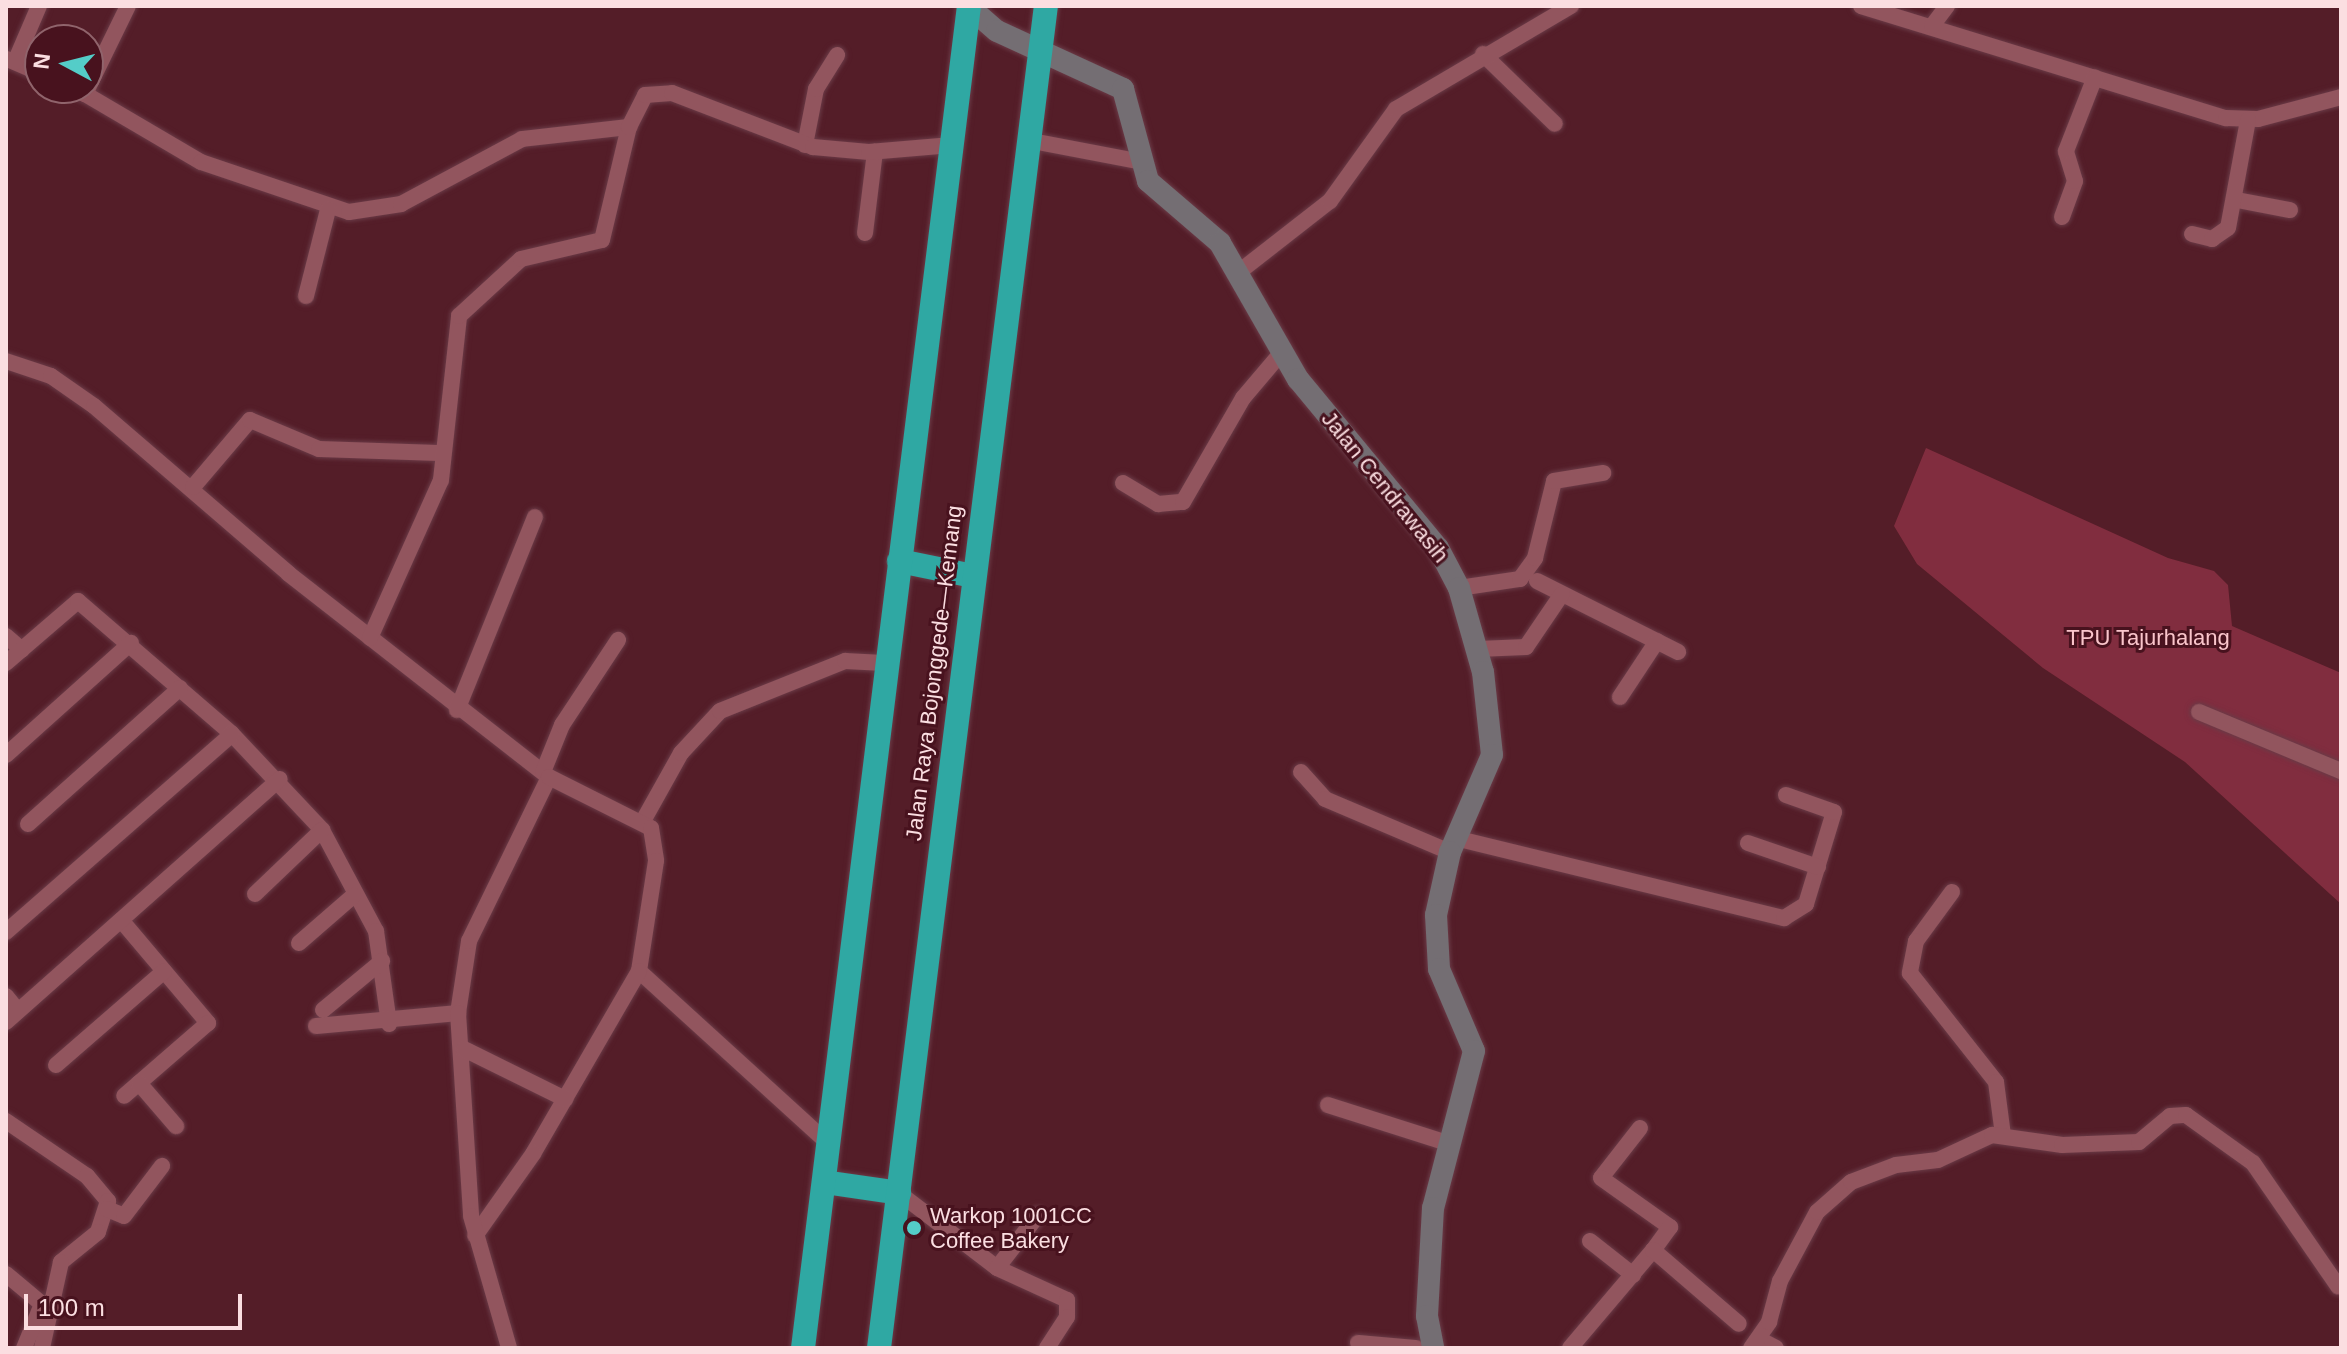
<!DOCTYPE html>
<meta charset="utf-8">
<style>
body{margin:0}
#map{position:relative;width:2347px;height:1354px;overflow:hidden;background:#541d28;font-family:Helvetica,sans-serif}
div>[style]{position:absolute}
.green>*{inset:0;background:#812d3f}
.roads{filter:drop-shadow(0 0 2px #6a3b47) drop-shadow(0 0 2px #6a3b47)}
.street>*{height:16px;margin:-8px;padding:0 8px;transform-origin:8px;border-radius:8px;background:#92555e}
.secondary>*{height:22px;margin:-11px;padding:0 11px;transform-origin:11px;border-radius:11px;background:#746e73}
.highway>*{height:24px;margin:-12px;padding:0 12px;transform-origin:12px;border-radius:12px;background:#2fa8a3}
.dots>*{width:22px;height:22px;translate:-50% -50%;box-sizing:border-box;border:4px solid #48121e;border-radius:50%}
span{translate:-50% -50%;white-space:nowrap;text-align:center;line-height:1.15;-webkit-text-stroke:6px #48121e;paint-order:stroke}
.street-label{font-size:22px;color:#fbdee1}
.park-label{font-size:22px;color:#fac5cb}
.poi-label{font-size:22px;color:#fbdee1}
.left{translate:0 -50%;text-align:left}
.frame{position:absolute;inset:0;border:8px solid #fbdee1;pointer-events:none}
.north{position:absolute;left:24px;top:24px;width:80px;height:80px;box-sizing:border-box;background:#48121e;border:2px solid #90646c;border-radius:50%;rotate:277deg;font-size:22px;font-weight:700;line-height:32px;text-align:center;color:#fbdee1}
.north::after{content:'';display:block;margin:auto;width:28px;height:36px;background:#54cdc8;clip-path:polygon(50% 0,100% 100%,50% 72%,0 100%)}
.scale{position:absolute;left:24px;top:1294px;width:218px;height:36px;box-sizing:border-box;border:4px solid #fbdee1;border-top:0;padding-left:10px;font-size:24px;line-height:28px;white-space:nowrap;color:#fbdee1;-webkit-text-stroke:6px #48121e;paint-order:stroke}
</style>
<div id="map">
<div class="green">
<i style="clip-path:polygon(1926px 448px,2168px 558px,2214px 571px,2228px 585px,2232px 626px,2341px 673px,2341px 904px,2185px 762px,2043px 668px,1917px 564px,1894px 526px)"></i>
</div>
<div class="roads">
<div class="street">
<i style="left:1861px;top:6px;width:382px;rotate:17.1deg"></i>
<i style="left:2226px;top:118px;width:32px;rotate:2deg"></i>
<i style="left:2258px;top:119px;width:86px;rotate:-14.8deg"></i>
<i style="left:1932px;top:26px;width:25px;rotate:-53deg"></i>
<i style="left:1483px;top:54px;width:100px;rotate:44.2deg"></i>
<i style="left:7px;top:59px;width:36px;rotate:23deg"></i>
<i style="left:15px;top:62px;width:61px;rotate:-66.8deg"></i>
<i style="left:72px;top:88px;width:14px;rotate:25deg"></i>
<i style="left:85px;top:94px;width:98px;rotate:-64deg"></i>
<i style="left:85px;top:94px;width:134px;rotate:30.4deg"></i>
<i style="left:201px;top:162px;width:156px;rotate:18.7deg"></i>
<i style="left:349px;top:212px;width:53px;rotate:-8.7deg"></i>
<i style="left:401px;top:204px;width:137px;rotate:-28.2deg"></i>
<i style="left:522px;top:139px;width:108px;rotate:-6.4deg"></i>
<i style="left:1027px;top:140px;width:112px;rotate:10.8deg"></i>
<i style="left:805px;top:145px;width:57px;rotate:-78.9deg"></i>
<i style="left:816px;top:89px;width:40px;rotate:-58deg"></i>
<i style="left:2237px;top:200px;width:54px;rotate:10.7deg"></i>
<i style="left:2062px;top:217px;width:38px;rotate:-70deg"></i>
<i style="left:2075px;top:181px;width:31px;rotate:-107deg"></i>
<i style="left:2066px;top:151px;width:79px;rotate:-68.6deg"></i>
<i style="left:865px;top:233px;width:82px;rotate:-83deg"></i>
<i style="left:2192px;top:234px;width:21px;rotate:14deg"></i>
<i style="left:2212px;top:239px;width:19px;rotate:-35deg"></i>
<i style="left:2228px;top:228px;width:110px;rotate:-79.5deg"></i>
<i style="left:1239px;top:272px;width:115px;rotate:-38deg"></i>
<i style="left:1330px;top:201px;width:113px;rotate:-54.3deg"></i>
<i style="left:1396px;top:109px;width:203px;rotate:-30.5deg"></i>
<i style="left:306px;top:296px;width:89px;rotate:-75.7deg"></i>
<i style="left:6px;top:361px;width:47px;rotate:18.4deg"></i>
<i style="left:51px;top:376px;width:52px;rotate:34.9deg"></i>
<i style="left:94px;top:406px;width:257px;rotate:40.7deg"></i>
<i style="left:289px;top:574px;width:330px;rotate:38deg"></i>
<i style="left:1123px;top:483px;width:41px;rotate:31deg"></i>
<i style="left:1158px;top:504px;width:25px;rotate:-5deg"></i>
<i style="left:1183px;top:502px;width:120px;rotate:-60deg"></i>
<i style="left:1243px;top:398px;width:60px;rotate:-49.7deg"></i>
<i style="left:193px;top:487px;width:88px;rotate:-49.6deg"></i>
<i style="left:250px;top:420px;width:75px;rotate:22.8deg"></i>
<i style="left:319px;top:449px;width:120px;rotate:1.9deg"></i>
<i style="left:1537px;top:581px;width:158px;rotate:26.7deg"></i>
<i style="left:1459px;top:588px;width:62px;rotate:-8.4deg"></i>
<i style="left:1520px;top:579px;width:26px;rotate:-54deg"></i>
<i style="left:1535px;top:558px;width:79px;rotate:-76.1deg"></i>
<i style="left:1554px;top:481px;width:50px;rotate:-9.3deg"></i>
<i style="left:6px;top:636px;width:21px;rotate:41deg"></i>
<i style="left:370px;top:638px;width:173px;rotate:-65.8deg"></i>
<i style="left:441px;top:480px;width:165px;rotate:-83.7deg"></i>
<i style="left:459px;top:316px;width:84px;rotate:-42.6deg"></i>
<i style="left:521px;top:259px;width:83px;rotate:-13.2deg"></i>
<i style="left:602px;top:240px;width:116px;rotate:-76.6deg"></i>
<i style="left:629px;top:127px;width:36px;rotate:-63deg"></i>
<i style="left:645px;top:95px;width:27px;rotate:-4deg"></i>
<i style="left:672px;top:93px;width:151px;rotate:21deg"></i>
<i style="left:813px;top:147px;width:56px;rotate:5.1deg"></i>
<i style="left:869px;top:152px;width:83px;rotate:-4.8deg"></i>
<i style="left:1478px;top:649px;width:48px;rotate:-2.4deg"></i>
<i style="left:1526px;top:647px;width:64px;rotate:-55.8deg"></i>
<i style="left:6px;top:663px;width:95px;rotate:-40.7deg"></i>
<i style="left:78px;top:601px;width:203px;rotate:40.8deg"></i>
<i style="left:232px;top:734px;width:132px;rotate:46.8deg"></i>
<i style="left:322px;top:830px;width:115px;rotate:61.9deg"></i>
<i style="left:376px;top:931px;width:94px;rotate:82deg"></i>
<i style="left:1620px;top:697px;width:67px;rotate:-56.5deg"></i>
<i style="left:457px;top:710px;width:208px;rotate:-68deg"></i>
<i style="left:2199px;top:712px;width:154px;rotate:22.6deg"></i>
<i style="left:6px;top:755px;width:168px;rotate:-41.9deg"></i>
<i style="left:543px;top:772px;width:51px;rotate:-68deg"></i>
<i style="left:562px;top:725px;width:102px;rotate:-56.6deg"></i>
<i style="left:1301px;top:772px;width:36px;rotate:48deg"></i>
<i style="left:1325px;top:799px;width:136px;rotate:23deg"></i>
<i style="left:643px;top:821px;width:78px;rotate:-60.8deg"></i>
<i style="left:681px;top:753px;width:57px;rotate:-47.1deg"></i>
<i style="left:720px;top:711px;width:135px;rotate:-21.8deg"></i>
<i style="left:845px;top:661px;width:39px;rotate:3deg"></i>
<i style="left:28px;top:824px;width:204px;rotate:-41.8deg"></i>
<i style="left:1455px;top:838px;width:339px;rotate:13.7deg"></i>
<i style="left:1784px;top:918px;width:26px;rotate:-32deg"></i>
<i style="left:1806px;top:904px;width:96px;rotate:-73.1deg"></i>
<i style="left:1834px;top:812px;width:51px;rotate:-160.5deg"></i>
<i style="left:1748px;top:843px;width:74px;rotate:18.9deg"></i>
<i style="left:1952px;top:892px;width:61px;rotate:126.3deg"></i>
<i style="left:1916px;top:941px;width:33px;rotate:101deg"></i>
<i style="left:1910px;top:973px;width:139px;rotate:51.7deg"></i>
<i style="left:1996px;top:1082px;width:53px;rotate:82.5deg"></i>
<i style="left:255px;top:894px;width:93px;rotate:-43.7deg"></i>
<i style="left:121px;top:920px;width:135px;rotate:49.8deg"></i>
<i style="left:208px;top:1023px;width:111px;rotate:139deg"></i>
<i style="left:6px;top:932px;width:300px;rotate:-41.2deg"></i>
<i style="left:299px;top:943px;width:72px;rotate:-41deg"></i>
<i style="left:639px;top:971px;width:254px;rotate:42.3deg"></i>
<i style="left:6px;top:996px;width:19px;rotate:51deg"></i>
<i style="left:323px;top:1010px;width:77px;rotate:-39.7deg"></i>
<i style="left:458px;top:1013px;width:73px;rotate:-81.3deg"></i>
<i style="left:469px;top:941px;width:182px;rotate:-64deg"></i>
<i style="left:549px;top:777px;width:114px;rotate:26.6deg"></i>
<i style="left:651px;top:828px;width:33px;rotate:81deg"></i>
<i style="left:656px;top:861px;width:111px;rotate:98.8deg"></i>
<i style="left:639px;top:971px;width:211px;rotate:120.1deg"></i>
<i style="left:533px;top:1154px;width:100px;rotate:125.3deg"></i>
<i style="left:6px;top:1022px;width:366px;rotate:-41.6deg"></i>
<i style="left:316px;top:1026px;width:143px;rotate:-5.2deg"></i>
<i style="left:458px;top:1013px;width:203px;rotate:86.3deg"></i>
<i style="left:471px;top:1216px;width:137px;rotate:73.9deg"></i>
<i style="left:464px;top:1049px;width:113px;rotate:26.3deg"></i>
<i style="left:56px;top:1065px;width:143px;rotate:-41deg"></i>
<i style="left:139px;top:1083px;width:57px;rotate:49.3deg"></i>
<i style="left:1328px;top:1105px;width:125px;rotate:17.7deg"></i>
<i style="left:6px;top:1121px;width:98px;rotate:34.2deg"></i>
<i style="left:87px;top:1176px;width:33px;rotate:50deg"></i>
<i style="left:108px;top:1201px;width:33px;rotate:108deg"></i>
<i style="left:98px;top:1232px;width:48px;rotate:141deg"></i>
<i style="left:61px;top:1262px;width:88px;rotate:102.5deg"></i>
<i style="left:1640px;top:1128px;width:63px;rotate:128deg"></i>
<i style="left:1601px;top:1178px;width:85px;rotate:35.4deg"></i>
<i style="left:1670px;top:1227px;width:29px;rotate:126deg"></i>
<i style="left:899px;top:1193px;width:123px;rotate:37.4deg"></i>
<i style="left:997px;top:1268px;width:77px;rotate:24.6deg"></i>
<i style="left:1067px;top:1300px;width:17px;rotate:90deg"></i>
<i style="left:1067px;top:1317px;width:37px;rotate:123deg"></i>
<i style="left:107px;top:1209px;width:18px;rotate:22deg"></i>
<i style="left:124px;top:1216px;width:63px;rotate:-52.8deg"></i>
<i style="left:1590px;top:1241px;width:55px;rotate:38.3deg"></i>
<i style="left:997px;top:1268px;width:67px;rotate:-52.3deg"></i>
<i style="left:6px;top:1274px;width:47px;rotate:39.8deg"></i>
<i style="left:42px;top:1304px;width:48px;rotate:112.2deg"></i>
<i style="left:1759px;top:1339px;width:19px;rotate:28deg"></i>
<i style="left:1358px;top:1343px;width:58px;rotate:4.9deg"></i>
<i style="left:1570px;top:1348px;width:128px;rotate:-49.7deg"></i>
<i style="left:1653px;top:1250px;width:113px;rotate:40.7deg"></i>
<i style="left:1751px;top:1348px;width:32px;rotate:-55deg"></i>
<i style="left:1769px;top:1322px;width:42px;rotate:-75deg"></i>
<i style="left:1780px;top:1281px;width:78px;rotate:-61.8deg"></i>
<i style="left:1817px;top:1212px;width:45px;rotate:-41.4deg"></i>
<i style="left:1851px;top:1182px;width:48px;rotate:-20.7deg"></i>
<i style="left:1896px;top:1165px;width:42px;rotate:-6.8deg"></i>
<i style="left:1938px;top:1160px;width:60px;rotate:-24.8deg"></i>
<i style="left:1992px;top:1135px;width:71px;rotate:8.1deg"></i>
<i style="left:2062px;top:1145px;width:77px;rotate:-2.2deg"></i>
<i style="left:2139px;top:1142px;width:40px;rotate:-40deg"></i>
<i style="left:2170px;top:1116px;width:16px;rotate:-4deg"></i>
<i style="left:2186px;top:1115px;width:82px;rotate:35.6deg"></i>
<i style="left:2253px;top:1163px;width:150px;rotate:55.4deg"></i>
</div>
<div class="secondary">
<i style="left:968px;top:6px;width:38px;rotate:41deg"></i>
<i style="left:997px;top:31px;width:139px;rotate:24.7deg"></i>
<i style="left:1123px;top:89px;width:95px;rotate:74.8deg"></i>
<i style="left:1148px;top:181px;width:95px;rotate:40.7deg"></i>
<i style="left:1220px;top:243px;width:157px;rotate:60.2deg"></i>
<i style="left:1298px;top:379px;width:219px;rotate:50.4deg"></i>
<i style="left:1438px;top:548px;width:45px;rotate:62.3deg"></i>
<i style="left:1459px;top:588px;width:87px;rotate:74.1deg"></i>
<i style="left:1483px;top:672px;width:83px;rotate:83.8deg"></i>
<i style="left:1492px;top:755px;width:106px;rotate:113.4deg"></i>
<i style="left:1450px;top:852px;width:65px;rotate:102.5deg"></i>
<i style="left:1436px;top:915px;width:54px;rotate:86.8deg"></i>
<i style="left:1439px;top:969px;width:89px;rotate:66.9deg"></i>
<i style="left:1474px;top:1051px;width:162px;rotate:104.6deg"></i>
<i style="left:1433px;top:1208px;width:108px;rotate:93.2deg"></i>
<i style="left:1427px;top:1316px;width:33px;rotate:79deg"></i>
</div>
<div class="highway">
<i style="left:899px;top:561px;width:76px;rotate:11.5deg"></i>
<i style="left:824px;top:1182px;width:76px;rotate:8.3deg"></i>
<i style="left:803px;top:1348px;width:1352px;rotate:-82.95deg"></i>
<i style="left:879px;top:1348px;width:1352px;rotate:-82.91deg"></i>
</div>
</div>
<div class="dots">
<i style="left:914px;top:1228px;background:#54cdc8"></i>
</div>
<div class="street-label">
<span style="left:1385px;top:487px;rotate:51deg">Jalan Cendrawasih</span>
<span style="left:934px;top:673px;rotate:-83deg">Jalan Raya Bojonggede—Kemang</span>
</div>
<div class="park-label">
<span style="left:2148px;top:638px">TPU Tajurhalang</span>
</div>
<div class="poi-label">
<span class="left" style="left:930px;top:1228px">Warkop 1001CC<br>Coffee Bakery</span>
</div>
<div class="frame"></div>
<div class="north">N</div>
<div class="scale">100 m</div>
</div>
